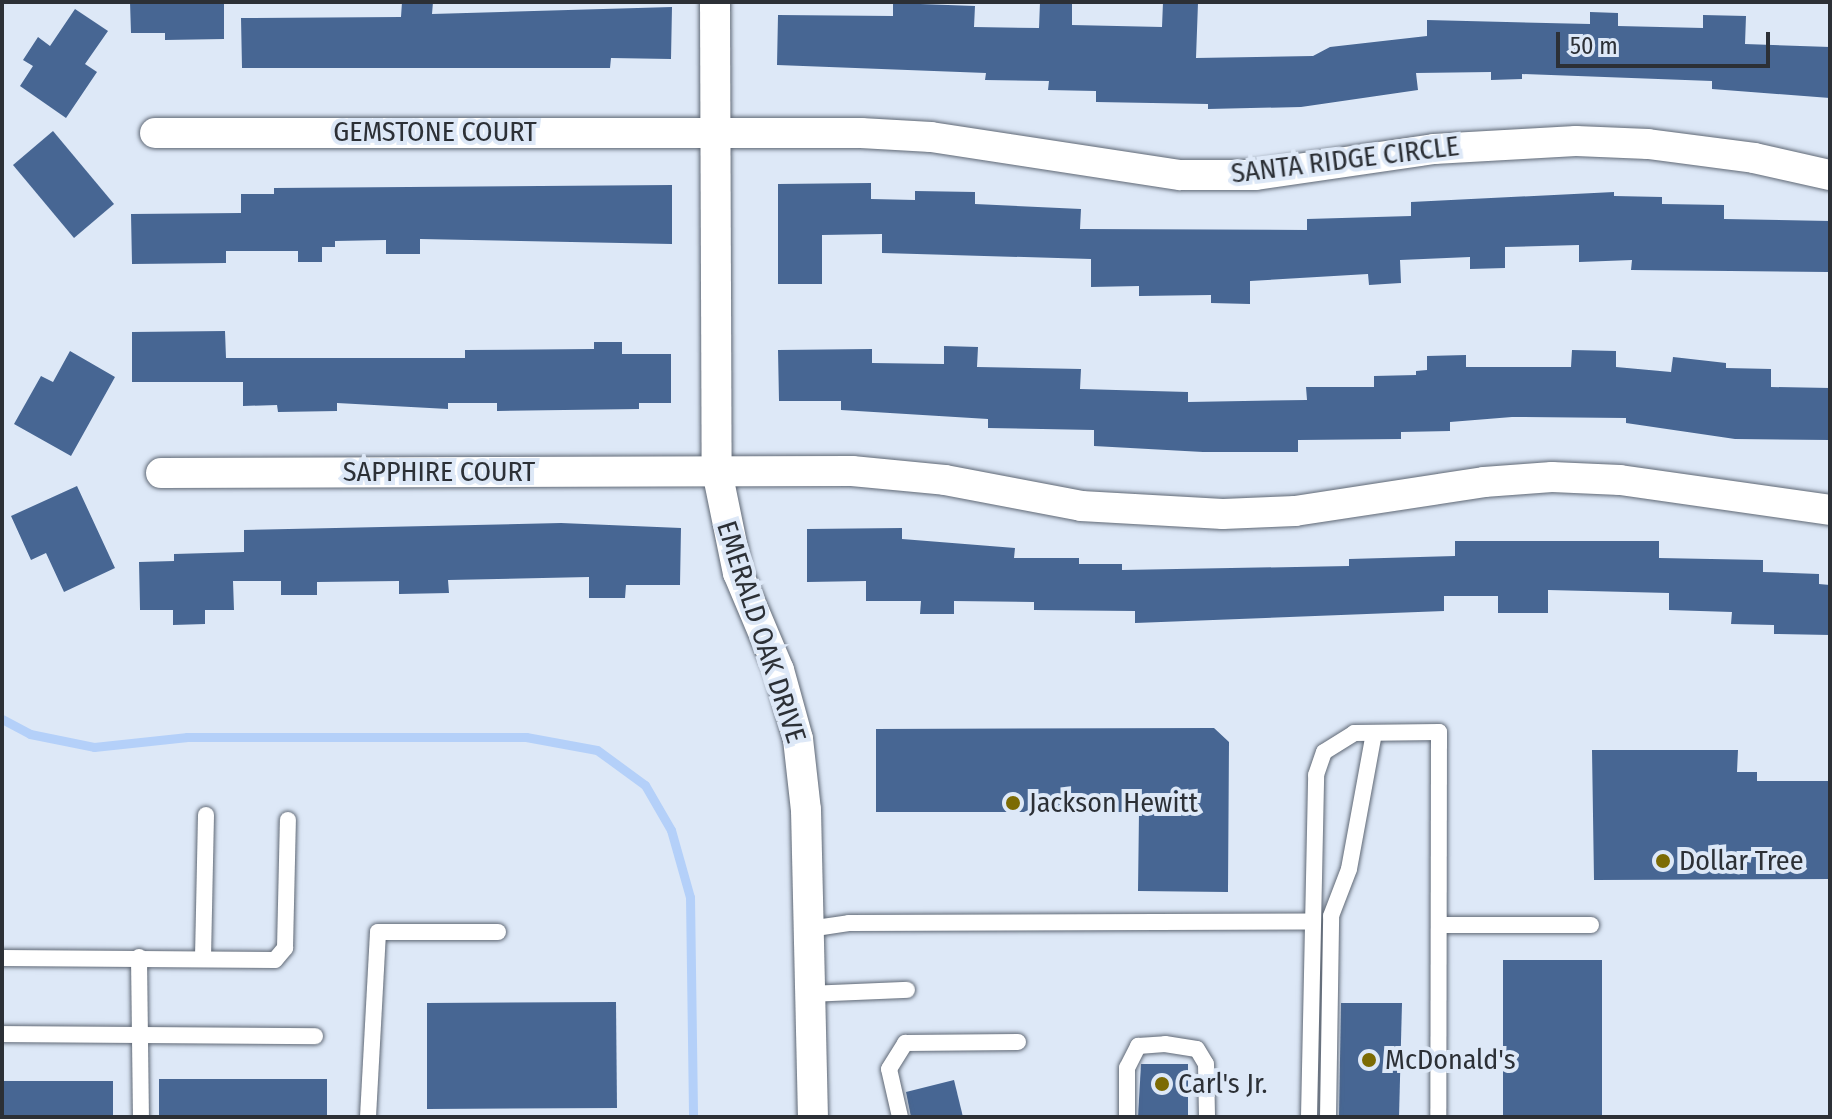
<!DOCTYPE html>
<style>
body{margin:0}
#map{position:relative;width:1832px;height:1119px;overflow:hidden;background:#dde8f7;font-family:"Fira Sans Condensed",sans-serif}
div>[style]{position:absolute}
.stream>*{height:9px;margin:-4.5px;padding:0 4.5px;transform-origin:4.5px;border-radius:4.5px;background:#b4d0f9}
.building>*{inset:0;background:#476693}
.roads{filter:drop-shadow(0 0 2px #5f6875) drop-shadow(0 0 2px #5f6875)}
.service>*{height:16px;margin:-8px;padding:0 8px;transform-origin:8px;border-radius:8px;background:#fff}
.minor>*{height:30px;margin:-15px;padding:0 15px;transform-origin:15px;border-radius:15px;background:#fff}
.dots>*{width:22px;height:22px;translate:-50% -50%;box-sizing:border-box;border:4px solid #dde8f7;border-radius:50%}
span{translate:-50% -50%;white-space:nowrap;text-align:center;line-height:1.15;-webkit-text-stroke:8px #dde8f7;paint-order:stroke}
.street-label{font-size:28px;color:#2c3036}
.poi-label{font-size:28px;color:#2c3036}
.left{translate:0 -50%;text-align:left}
.frame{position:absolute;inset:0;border:4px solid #2c3036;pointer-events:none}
.scale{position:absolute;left:1556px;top:32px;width:214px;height:36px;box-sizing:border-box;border:4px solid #2c3036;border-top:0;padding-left:10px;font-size:24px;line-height:28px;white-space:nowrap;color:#2c3036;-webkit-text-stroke:6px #dde8f7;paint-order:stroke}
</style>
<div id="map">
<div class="stream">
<i style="left:2px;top:719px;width:32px;rotate:28deg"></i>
<i style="left:30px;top:734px;width:65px;rotate:11.5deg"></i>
<i style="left:94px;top:747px;width:94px;rotate:-6.1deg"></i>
<i style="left:187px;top:737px;width:339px"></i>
<i style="left:526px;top:737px;width:72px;rotate:10.4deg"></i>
<i style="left:597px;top:750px;width:59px;rotate:36.1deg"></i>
<i style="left:645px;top:785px;width:52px;rotate:60deg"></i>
<i style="left:671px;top:830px;width:70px;rotate:74.2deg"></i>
<i style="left:690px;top:897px;width:220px;rotate:89.2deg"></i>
</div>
<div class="building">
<i style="clip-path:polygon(130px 2px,224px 2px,224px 39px,165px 40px,165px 33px,131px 33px)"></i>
<i style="clip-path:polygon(402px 2px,433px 2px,432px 14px,672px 7px,671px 59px,611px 58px,610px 68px,242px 68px,241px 18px,401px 17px)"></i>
<i style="clip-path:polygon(1040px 2px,1072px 2px,1072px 25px,1162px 27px,1163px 2px,1198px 3px,1196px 58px,1313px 56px,1330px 47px,1427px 36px,1427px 20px,1590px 24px,1590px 12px,1618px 13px,1618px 26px,1703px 28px,1703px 15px,1746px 16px,1745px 44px,1830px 47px,1830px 98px,1712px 89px,1712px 81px,1522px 74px,1522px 79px,1491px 80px,1491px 72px,1416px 73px,1418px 90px,1301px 107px,1208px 109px,1208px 104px,1096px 102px,1096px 91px,1048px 90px,1049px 81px,985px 80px,986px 73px,777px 65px,778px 15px,893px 16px,893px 3px,975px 6px,974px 27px,1039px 28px)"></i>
<i style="clip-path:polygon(75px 9px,108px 31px,85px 64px,97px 72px,66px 118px,20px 86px,33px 66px,23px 60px,38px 37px,50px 46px)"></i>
<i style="clip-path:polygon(53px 131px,114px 204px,74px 238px,13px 165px)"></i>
<i style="clip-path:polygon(871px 183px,871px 199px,915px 200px,915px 191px,975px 192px,975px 204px,1081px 209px,1080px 229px,1307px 230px,1307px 219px,1411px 216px,1411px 202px,1614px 192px,1614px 196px,1662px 197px,1662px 204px,1724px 205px,1724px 219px,1830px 221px,1828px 272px,1631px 270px,1632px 260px,1579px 262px,1579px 245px,1505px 247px,1505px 268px,1470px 269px,1470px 257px,1400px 260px,1401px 283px,1369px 285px,1368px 274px,1250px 281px,1250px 304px,1211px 303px,1211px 295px,1139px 296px,1139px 286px,1091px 287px,1091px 259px,882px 253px,882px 234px,822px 235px,822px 284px,778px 284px,778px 184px)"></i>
<i style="clip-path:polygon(672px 185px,672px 244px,420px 239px,420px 254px,386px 254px,386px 240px,335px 241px,335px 247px,322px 247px,322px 262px,298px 262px,298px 251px,226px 251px,226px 263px,132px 264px,131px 214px,241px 213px,241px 194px,274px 194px,274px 188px)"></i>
<i style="clip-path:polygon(225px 331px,226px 358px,465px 358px,465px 350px,594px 349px,594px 342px,622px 342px,622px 354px,671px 354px,671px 403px,639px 403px,639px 409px,497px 411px,497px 403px,448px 403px,448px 409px,337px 403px,337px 411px,278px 412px,277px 405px,243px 406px,243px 382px,132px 382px,132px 332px)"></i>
<i style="clip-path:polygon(944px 346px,978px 347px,977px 367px,1081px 369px,1080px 389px,1188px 392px,1188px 402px,1307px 400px,1306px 387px,1374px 387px,1374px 376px,1416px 375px,1416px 371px,1427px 370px,1427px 356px,1466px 355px,1466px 367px,1571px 367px,1572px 350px,1616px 351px,1616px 367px,1671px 372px,1673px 357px,1726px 363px,1726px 368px,1771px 369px,1771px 387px,1830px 388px,1830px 440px,1735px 439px,1626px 423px,1626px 418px,1512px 417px,1450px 422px,1450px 431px,1401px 432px,1401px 439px,1298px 440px,1298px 452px,1203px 452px,1094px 446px,1094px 430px,988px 428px,988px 419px,841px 410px,841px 401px,779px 401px,778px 350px,872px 349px,872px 363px,944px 364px)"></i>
<i style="clip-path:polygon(70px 351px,115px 377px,71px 456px,14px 424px,41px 376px,53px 382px)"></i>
<i style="clip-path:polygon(77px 486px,115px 568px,64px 592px,46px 553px,31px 560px,11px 516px)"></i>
<i style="clip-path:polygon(561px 523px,681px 528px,680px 585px,626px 585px,625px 598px,589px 598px,589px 577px,448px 580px,449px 593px,399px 594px,399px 581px,317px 582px,317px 595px,281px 595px,281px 581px,233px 581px,234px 610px,205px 610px,205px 624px,173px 625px,173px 610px,140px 610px,139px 562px,174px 561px,174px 554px,244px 552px,244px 530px)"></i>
<i style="clip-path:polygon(902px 528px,902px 539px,1015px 548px,1014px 558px,1079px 558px,1079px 564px,1122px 564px,1122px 570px,1349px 566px,1349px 559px,1455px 556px,1455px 541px,1659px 541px,1659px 558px,1763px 560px,1763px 572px,1819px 574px,1819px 584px,1830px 585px,1830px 635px,1774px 634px,1774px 625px,1731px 624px,1732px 612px,1669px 610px,1669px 593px,1548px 590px,1548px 613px,1498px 613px,1498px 596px,1444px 596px,1444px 611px,1135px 623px,1135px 611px,1034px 610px,1034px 602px,954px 601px,954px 614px,920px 614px,921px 601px,866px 601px,866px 581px,807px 582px,807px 529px)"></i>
<i style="clip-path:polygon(1214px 728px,1229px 742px,1228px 892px,1138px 891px,1139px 812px,876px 812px,876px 729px)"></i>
<i style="clip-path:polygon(1592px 750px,1738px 750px,1737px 772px,1757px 772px,1757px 781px,1830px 781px,1830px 879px,1594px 880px)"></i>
<i style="clip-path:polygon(1503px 960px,1602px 960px,1602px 1117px,1503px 1117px)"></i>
<i style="clip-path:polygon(616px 1002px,617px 1108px,427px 1109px,427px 1003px)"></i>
<i style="clip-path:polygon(1341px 1003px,1402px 1003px,1399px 1117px,1339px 1117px)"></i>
<i style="clip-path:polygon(1141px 1064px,1188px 1064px,1188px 1117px,1138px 1117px)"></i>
<i style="clip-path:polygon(159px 1079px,327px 1079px,327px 1117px,159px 1117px)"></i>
<i style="clip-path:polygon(954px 1080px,963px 1117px,911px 1117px,906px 1092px)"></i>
<i style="clip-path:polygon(2px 1081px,113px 1081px,113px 1117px,2px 1117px)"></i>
</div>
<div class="roads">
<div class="service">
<i style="left:1439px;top:925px;width:152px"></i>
<i style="left:809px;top:929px;width:40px;rotate:-8.5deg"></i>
<i style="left:849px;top:923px;width:464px;rotate:-0.2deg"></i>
<i style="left:139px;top:957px;width:160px;rotate:89.3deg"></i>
<i style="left:2px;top:958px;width:273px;rotate:0.4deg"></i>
<i style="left:275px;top:960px;width:16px;rotate:-50deg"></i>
<i style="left:285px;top:948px;width:128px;rotate:-88.7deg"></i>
<i style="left:203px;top:958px;width:143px;rotate:-88.8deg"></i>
<i style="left:810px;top:994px;width:97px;rotate:-2.4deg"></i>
<i style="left:2px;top:1034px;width:313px;rotate:0.4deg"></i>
<i style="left:368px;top:1117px;width:185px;rotate:-86.9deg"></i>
<i style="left:378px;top:932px;width:120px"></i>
<i style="left:900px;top:1117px;width:49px;rotate:-102.9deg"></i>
<i style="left:889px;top:1069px;width:31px;rotate:-58deg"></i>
<i style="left:905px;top:1043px;width:113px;rotate:-0.5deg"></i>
<i style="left:1127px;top:1117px;width:49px;rotate:-90deg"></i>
<i style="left:1127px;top:1068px;width:25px;rotate:-63deg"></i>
<i style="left:1138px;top:1046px;width:27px;rotate:-4deg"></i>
<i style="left:1165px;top:1044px;width:32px;rotate:9deg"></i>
<i style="left:1197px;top:1049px;width:17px;rotate:59deg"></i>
<i style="left:1206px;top:1064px;width:53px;rotate:88.9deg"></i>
<i style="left:1309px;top:1117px;width:342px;rotate:-88.8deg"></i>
<i style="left:1316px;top:775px;width:24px;rotate:-71deg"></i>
<i style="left:1324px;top:752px;width:36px;rotate:-32deg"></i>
<i style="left:1354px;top:733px;width:85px;rotate:-0.7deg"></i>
<i style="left:1439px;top:732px;width:385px;rotate:90.1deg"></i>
<i style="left:1328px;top:1117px;width:201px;rotate:-89.1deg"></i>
<i style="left:1331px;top:916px;width:50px;rotate:-69deg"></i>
<i style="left:1349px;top:869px;width:138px;rotate:-79.6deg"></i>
</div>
<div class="minor">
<i style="left:715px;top:2px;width:469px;rotate:89.8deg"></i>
<i style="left:717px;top:471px;width:104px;rotate:78.4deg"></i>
<i style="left:738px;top:573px;width:105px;rotate:67.1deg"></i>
<i style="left:779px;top:670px;width:72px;rotate:74.6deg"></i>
<i style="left:798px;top:739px;width:71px;rotate:83.6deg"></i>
<i style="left:806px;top:810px;width:307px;rotate:88.7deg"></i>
<i style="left:155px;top:133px;width:706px"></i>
<i style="left:861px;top:133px;width:70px;rotate:3.3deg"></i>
<i style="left:931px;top:137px;width:252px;rotate:8.7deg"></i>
<i style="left:1180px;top:175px;width:76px"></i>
<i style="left:1256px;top:175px;width:180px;rotate:-8.3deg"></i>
<i style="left:1434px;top:149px;width:142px;rotate:-3.2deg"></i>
<i style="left:1576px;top:141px;width:72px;rotate:2.4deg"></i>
<i style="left:1648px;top:144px;width:107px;rotate:7.5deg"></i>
<i style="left:1754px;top:158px;width:78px;rotate:12.6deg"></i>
<i style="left:161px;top:473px;width:691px;rotate:-0.17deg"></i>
<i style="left:852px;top:471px;width:93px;rotate:5.5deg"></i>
<i style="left:945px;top:480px;width:138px;rotate:10.8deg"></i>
<i style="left:1081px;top:506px;width:142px;rotate:3.2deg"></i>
<i style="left:1223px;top:514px;width:72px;rotate:-2.4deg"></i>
<i style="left:1295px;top:511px;width:191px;rotate:-8.7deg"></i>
<i style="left:1484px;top:482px;width:68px;rotate:-4.2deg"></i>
<i style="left:1552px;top:477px;width:68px;rotate:2.5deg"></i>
<i style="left:1620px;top:480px;width:212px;rotate:8.1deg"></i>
</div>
</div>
<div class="dots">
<i style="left:1013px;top:803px;background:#7c6b04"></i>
<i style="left:1663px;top:861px;background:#7c6b04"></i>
<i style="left:1369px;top:1060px;background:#7c6b04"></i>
<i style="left:1162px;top:1084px;background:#7c6b04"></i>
</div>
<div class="street-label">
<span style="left:435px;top:132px">GEMSTONE COURT</span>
<span style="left:1345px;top:160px;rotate:-7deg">SANTA RIDGE CIRCLE</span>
<span style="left:439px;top:472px">SAPPHIRE COURT</span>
<span style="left:761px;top:632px;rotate:72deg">EMERALD OAK DRIVE</span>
</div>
<div class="poi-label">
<span class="left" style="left:1029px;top:803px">Jackson Hewitt</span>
<span class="left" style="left:1679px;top:861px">Dollar Tree</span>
<span class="left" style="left:1385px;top:1060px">McDonald's</span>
<span class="left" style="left:1178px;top:1084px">Carl's Jr.</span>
</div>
<div class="frame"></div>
<div class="scale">50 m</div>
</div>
